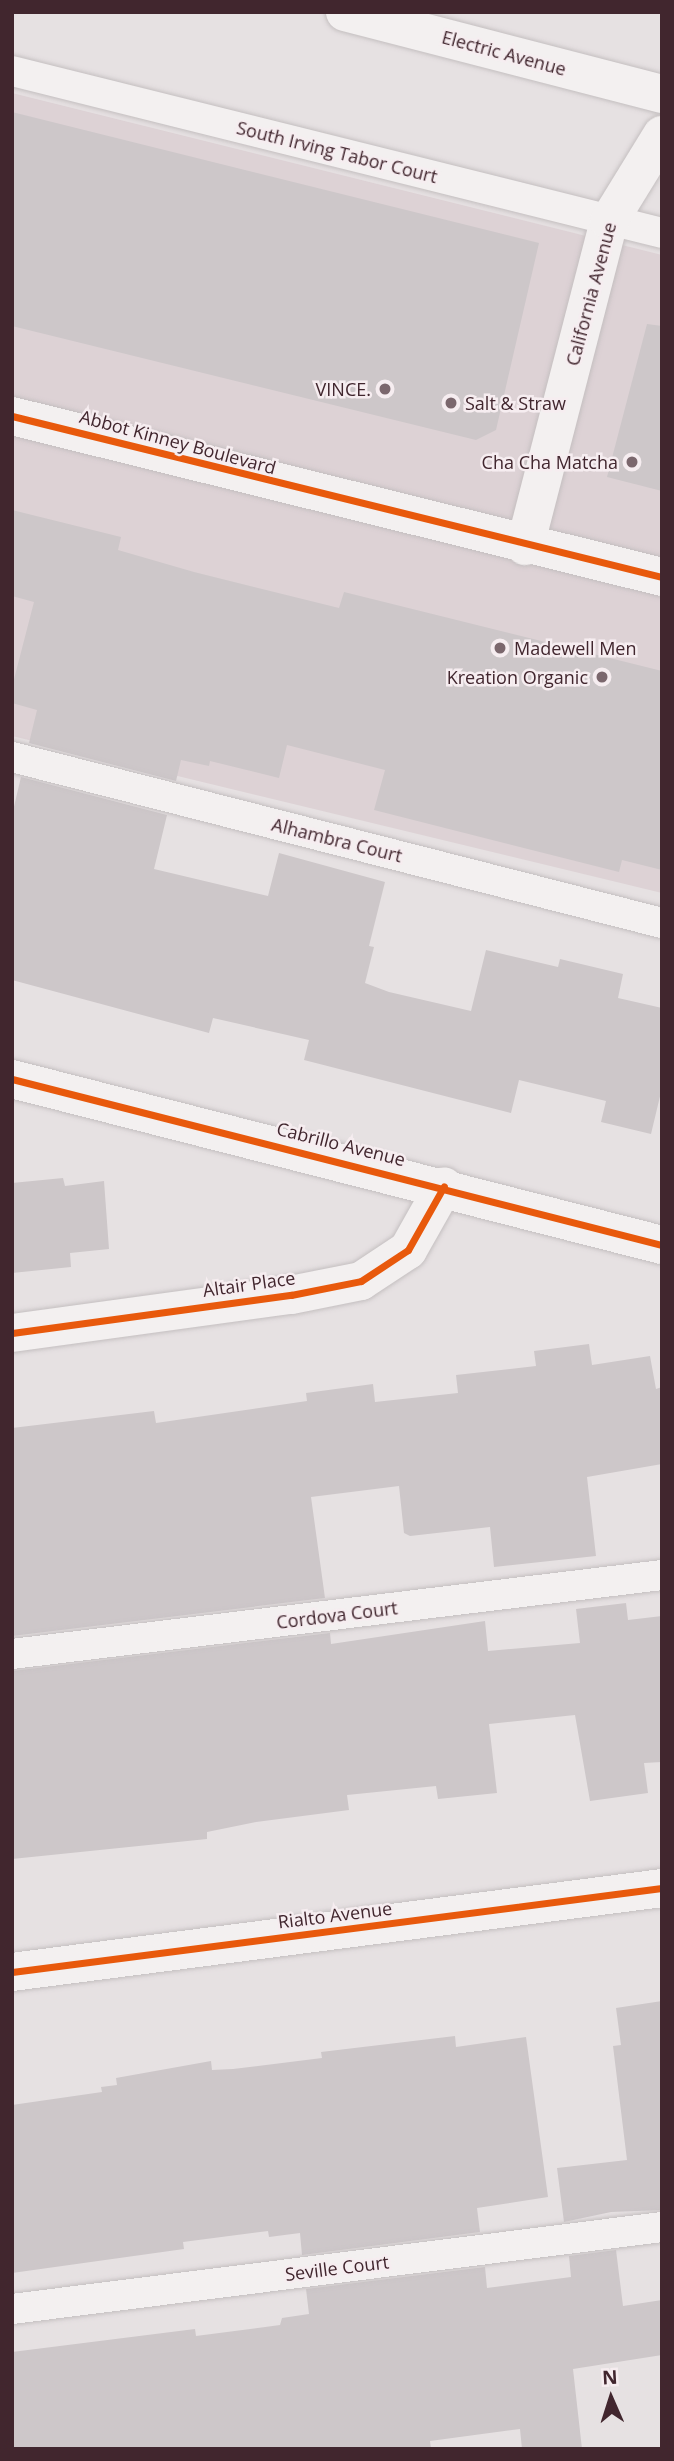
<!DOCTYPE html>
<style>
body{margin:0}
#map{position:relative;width:674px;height:2461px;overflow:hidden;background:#e6e1e2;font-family:"Open Sans",sans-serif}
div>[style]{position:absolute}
.built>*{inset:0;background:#ddd2d5}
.building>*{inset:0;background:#cdc7c9}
.roads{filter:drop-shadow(0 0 2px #c4bfc0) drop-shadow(0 0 2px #c4bfc0)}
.service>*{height:30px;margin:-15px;padding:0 15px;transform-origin:15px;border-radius:15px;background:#f3f0f0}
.minor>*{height:38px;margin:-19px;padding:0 19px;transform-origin:19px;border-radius:19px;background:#f3f0f0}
.tertiary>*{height:38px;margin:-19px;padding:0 19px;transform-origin:19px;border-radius:19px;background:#f3f0f0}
.cycleway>*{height:7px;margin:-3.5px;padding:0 3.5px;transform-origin:3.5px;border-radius:3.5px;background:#e8590c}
.dots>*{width:19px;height:19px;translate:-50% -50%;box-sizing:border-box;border:4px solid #f6edf0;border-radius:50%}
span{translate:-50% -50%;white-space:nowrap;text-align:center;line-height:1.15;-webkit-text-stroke:5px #f6edf0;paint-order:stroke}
.street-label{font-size:18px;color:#41262e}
.poi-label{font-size:18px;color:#41262e}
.right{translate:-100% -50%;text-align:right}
.left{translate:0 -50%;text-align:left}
.frame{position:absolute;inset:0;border:14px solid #41262e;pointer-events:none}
.north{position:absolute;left:576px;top:2363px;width:70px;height:70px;-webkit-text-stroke:5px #f6edf0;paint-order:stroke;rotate:357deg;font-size:19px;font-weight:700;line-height:28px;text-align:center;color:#41262e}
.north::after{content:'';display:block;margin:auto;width:24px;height:32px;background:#41262e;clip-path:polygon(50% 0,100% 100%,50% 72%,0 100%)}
</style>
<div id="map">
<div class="built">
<i style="clip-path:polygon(12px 93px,662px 255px,662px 893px,12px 736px)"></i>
</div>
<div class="building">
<i style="clip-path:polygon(12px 112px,539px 243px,496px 430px,476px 440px,12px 326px)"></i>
<i style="clip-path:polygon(647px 324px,662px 326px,662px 491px,607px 477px)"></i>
<i style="clip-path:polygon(12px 510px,121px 537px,118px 550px,194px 572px,339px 608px,344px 592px,662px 671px,662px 870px,622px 860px,619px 872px,374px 810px,385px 770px,287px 745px,279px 778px,210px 761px,209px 766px,181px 760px,176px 781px,29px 743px,37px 710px,12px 703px,12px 687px,34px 602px,12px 596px)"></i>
<i style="clip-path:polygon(21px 777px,167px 815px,154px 869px,268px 896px,279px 853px,385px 882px,369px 946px,374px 947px,365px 983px,389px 992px,471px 1011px,486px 950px,558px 967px,560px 959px,623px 974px,618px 998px,662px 1008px,662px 1088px,651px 1134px,601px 1122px,606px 1101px,519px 1080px,511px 1113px,304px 1060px,309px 1040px,213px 1018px,209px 1033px,12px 980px,12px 815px)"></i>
<i style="clip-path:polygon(63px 1178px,65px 1186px,104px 1181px,109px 1249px,70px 1253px,71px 1267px,12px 1273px,12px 1183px)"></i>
<i style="clip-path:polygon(589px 1344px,592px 1365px,650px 1356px,656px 1389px,662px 1387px,662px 1464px,587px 1477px,596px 1556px,494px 1567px,490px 1527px,410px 1536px,404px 1533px,399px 1486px,311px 1497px,325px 1598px,12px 1636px,12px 1428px,154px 1411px,156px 1423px,307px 1401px,306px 1393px,373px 1384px,375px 1402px,458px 1393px,456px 1375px,536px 1366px,534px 1351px)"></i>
<i style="clip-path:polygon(626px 1603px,628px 1620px,662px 1616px,662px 1762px,644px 1763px,648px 1793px,590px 1801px,575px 1715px,489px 1724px,497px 1793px,438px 1799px,436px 1786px,347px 1795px,349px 1810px,256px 1822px,207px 1832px,207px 1839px,12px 1859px,12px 1671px,330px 1633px,331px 1644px,485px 1621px,488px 1651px,580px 1643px,576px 1609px)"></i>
<i style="clip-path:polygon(662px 2001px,662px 2210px,611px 2212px,564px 2222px,557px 2168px,627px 2160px,613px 2046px,621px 2045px,616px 2008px)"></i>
<i style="clip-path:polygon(455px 2036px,456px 2047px,526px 2037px,548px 2197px,477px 2208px,480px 2232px,302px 2255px,300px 2233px,269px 2237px,268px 2231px,183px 2242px,184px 2249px,12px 2273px,12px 2105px,102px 2092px,101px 2087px,117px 2085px,116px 2078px,211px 2061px,212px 2070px,233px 2069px,322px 2058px,321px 2052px)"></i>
<i style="clip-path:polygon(616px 2250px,623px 2306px,662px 2300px,662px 2355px,573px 2369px,582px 2449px,522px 2449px,520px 2429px,430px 2441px,431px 2449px,12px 2449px,12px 2352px,195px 2329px,196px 2336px,280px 2325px,282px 2318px,309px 2314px,306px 2289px,485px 2267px,487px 2288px,571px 2277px,569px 2256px)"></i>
</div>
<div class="roads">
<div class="service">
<i style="left:12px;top:71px;width:670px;rotate:13.99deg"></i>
<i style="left:12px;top:757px;width:671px;rotate:14.33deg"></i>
<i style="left:12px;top:1654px;width:655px;rotate:-6.93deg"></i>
<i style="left:12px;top:2309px;width:655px;rotate:-7.19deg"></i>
</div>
<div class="minor">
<i style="left:345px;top:12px;width:327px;rotate:14.5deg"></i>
<i style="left:12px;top:1079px;width:671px;rotate:14.33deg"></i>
<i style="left:12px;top:1333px;width:282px;rotate:-7.8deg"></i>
<i style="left:291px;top:1295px;width:71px;rotate:-11.3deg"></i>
<i style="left:361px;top:1281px;width:56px;rotate:-33.4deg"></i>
<i style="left:408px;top:1250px;width:73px;rotate:-60.6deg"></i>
<i style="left:12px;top:1972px;width:655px;rotate:-7.36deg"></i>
</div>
<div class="tertiary">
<i style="left:12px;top:416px;width:670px;rotate:13.91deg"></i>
<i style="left:525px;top:546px;width:336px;rotate:-75.5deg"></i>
<i style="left:609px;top:221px;width:101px;rotate:-58.4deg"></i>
</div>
</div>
<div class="cycleway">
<i style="left:12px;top:416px;width:670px;rotate:13.91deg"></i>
<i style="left:12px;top:1079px;width:671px;rotate:14.33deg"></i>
<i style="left:12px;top:1333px;width:282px;rotate:-7.8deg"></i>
<i style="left:291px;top:1295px;width:71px;rotate:-11.3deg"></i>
<i style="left:361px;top:1281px;width:56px;rotate:-33.4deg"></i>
<i style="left:408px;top:1250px;width:73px;rotate:-60.6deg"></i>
<i style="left:12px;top:1972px;width:655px;rotate:-7.36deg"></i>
</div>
<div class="dots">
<i style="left:385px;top:389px;background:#7b676d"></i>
<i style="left:451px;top:403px;background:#7b676d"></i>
<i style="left:632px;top:462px;background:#7b676d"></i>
<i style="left:500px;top:648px;background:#7b676d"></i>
<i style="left:602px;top:677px;background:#7b676d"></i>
</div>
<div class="street-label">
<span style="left:504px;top:53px;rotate:15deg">Electric Avenue</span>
<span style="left:337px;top:152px;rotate:14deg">South Irving Tabor Court</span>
<span style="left:591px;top:294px;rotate:-75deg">California Avenue</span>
<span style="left:178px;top:442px;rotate:15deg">Abbot Kinney Boulevard</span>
<span style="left:337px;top:840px;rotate:14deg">Alhambra Court</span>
<span style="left:341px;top:1144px;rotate:14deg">Cabrillo Avenue</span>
<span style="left:249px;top:1284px;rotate:-8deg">Altair Place</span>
<span style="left:337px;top:1615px;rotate:-7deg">Cordova Court</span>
<span style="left:335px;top:1915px;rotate:-7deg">Rialto Avenue</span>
<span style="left:337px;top:2268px;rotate:-7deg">Seville Court</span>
</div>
<div class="poi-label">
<span class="right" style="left:371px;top:389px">VINCE.</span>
<span class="left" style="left:465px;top:403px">Salt &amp; Straw</span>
<span class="right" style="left:618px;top:462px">Cha Cha Matcha</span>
<span class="left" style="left:514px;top:648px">Madewell Men</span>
<span class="right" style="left:588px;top:677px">Kreation Organic</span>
</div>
<div class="frame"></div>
<div class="north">N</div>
</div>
